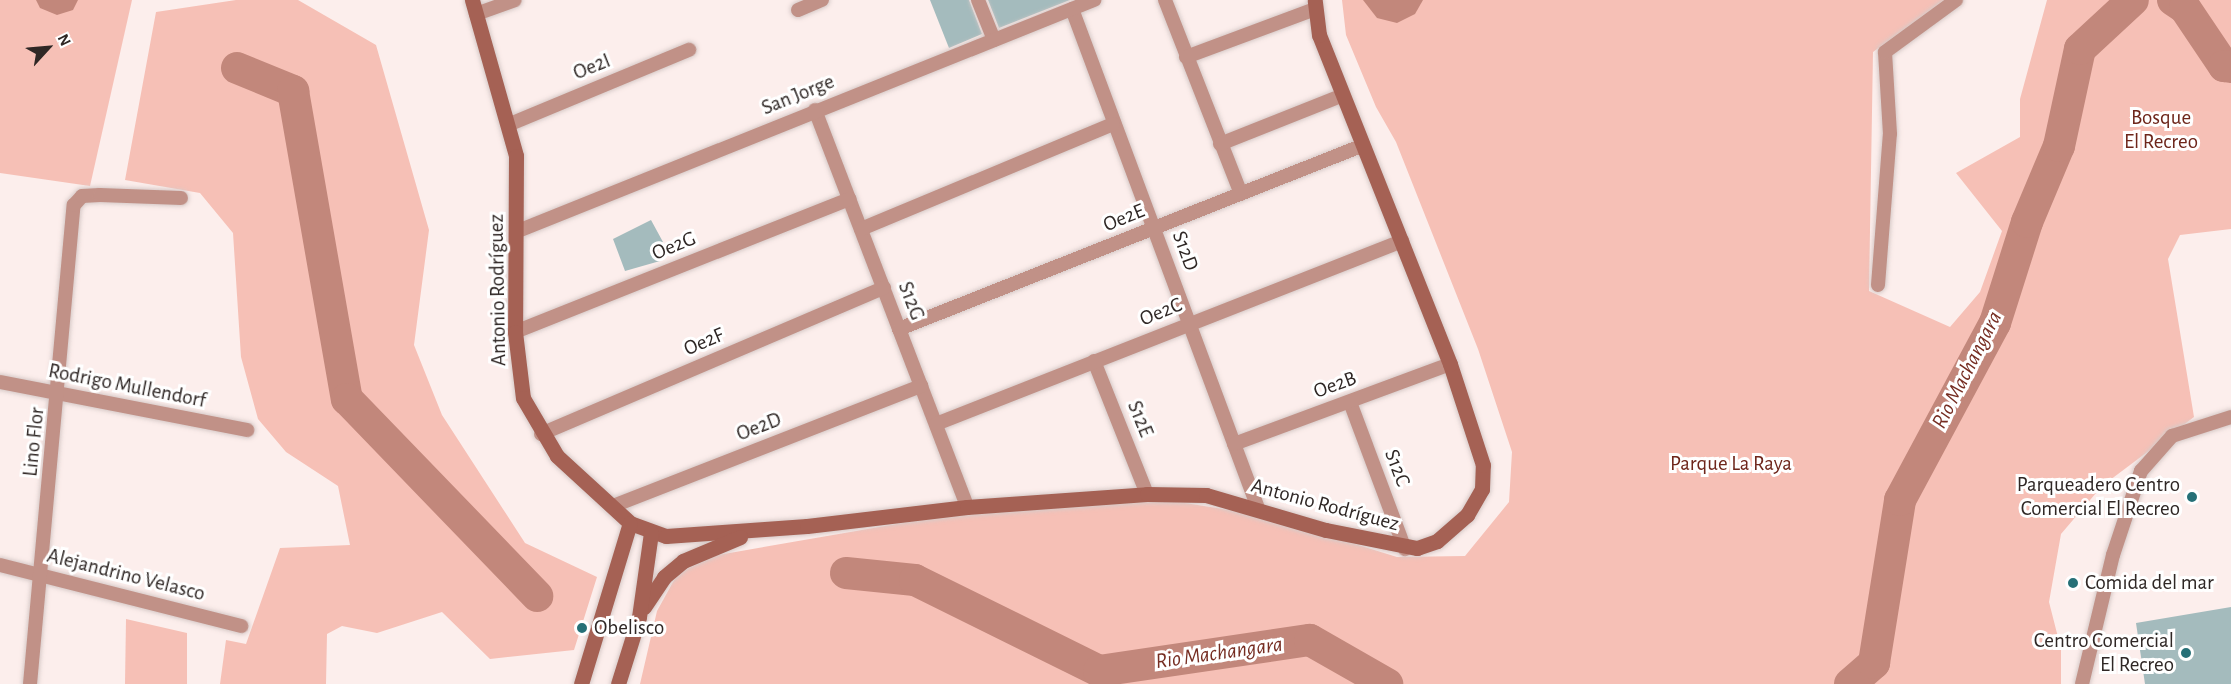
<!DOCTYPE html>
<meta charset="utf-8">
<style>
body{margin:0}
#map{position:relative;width:2231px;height:684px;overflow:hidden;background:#fceeec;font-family:"Alegreya Sans",sans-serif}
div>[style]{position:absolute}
.green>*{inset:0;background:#f6c0b6}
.water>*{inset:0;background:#c2877b}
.stream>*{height:5px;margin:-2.5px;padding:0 2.5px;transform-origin:2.5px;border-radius:2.5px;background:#c2877b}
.river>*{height:32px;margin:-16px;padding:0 16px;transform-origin:16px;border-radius:16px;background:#c2877b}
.building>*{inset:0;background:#a4bbbd}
.roads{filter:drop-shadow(0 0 2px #d7cac8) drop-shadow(0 0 2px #d7cac8)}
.street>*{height:14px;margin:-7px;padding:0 7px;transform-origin:7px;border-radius:7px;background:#c19187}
.secondary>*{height:15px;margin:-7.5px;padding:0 7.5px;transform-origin:7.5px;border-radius:7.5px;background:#a56154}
.dots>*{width:16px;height:16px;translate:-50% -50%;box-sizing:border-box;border:3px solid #fff;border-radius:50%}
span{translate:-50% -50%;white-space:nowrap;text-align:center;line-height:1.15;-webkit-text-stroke:6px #fff;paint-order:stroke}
.street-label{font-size:21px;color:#2f2725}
.park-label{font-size:21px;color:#6e261b}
.poi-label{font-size:21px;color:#2f2725}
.right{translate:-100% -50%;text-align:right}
.left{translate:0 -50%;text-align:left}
.water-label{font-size:22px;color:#762d22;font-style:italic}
.north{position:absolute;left:18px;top:18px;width:60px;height:60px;-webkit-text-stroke:4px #fff;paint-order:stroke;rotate:64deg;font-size:16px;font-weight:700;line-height:24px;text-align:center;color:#2f2725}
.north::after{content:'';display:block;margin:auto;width:21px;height:27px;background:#2f2725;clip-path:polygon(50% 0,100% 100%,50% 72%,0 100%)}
</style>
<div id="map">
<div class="green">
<i style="clip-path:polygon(0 0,132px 0,90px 186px,0 173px)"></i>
<i style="clip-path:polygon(236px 0,298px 0,376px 45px,429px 230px,414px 345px,442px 415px,525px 543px,597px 577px,574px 650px,490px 659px,442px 612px,377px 633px,342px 626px,327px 634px,326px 684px,220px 684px,226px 640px,246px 644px,280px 548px,350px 545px,338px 486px,286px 452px,258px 419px,241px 357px,233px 233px,200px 193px,125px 180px,156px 12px)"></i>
<i style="clip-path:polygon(1342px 0,1944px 0,1873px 52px,1869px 291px,1950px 327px,1980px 292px,2002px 231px,1956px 173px,2020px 137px,2020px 99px,2047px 0,2231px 0,2231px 229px,2180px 235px,2168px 259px,2194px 417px,2102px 486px,2061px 534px,2049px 602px,2061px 649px,2061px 684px,640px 684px,657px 611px,678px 573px,718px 555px,966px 512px,1147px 497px,1261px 515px,1397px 557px,1465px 556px,1509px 502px,1512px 452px,1478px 349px,1396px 142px,1376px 107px,1346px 35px)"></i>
<i style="clip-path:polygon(126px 619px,187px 633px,187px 684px,125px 684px)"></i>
</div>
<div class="water">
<i style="clip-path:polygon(36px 0,78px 0,73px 10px,57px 15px,40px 8px)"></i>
<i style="clip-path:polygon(1363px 0,1423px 0,1415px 14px,1397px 23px,1377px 18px)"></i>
</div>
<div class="stream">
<i style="left:1868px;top:684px;width:22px;rotate:-74deg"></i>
</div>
<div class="river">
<i style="left:2173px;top:0;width:14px;rotate:34deg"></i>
<i style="left:2185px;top:8px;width:70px;rotate:56.1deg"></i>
<i style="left:2224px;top:66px;width:7px;rotate:8deg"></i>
<i style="left:237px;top:68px;width:61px;rotate:22.3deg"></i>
<i style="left:293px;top:91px;width:313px;rotate:80.1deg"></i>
<i style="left:347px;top:399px;width:274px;rotate:46deg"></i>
<i style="left:846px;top:573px;width:69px;rotate:5.8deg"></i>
<i style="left:915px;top:580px;width:205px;rotate:26.3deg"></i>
<i style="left:1099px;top:671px;width:213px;rotate:-8.4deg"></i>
<i style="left:1310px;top:640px;width:89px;rotate:29.7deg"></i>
<i style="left:1850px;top:684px;width:32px;rotate:-41deg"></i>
<i style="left:1874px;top:663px;width:165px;rotate:-80.9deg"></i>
<i style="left:1900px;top:500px;width:201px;rotate:-61.8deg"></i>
<i style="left:1995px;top:323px;width:106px;rotate:-72.4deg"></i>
<i style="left:2027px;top:222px;width:82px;rotate:-67.2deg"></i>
<i style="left:2059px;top:146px;width:99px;rotate:-77.8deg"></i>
<i style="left:2080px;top:49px;width:72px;rotate:-42.8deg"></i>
</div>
<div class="building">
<i style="clip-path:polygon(930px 0,969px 0,982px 34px,949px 48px)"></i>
<i style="clip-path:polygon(988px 0,1070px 0,999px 28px)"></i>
<i style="clip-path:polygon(651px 220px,663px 242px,656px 245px,660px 261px,625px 271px,613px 239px)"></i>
<i style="clip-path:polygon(2231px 607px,2231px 684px,2145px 684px,2136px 623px)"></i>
</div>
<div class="roads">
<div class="street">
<i style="left:978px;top:0;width:43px;rotate:68.2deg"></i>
<i style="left:1165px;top:0;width:208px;rotate:68.6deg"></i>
<i style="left:1072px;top:9px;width:533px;rotate:69.56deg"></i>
<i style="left:798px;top:10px;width:26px;rotate:-23deg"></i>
<i style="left:476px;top:14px;width:41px;rotate:-19.7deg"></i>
<i style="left:1186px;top:57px;width:138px;rotate:-20.4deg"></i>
<i style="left:815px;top:110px;width:425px;rotate:69deg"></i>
<i style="left:510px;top:124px;width:194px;rotate:-22.5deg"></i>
<i style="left:1220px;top:144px;width:132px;rotate:-21.7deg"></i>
<i style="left:861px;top:229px;width:273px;rotate:-22.6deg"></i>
<i style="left:518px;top:231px;width:621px;rotate:-21.85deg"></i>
<i style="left:1878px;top:285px;width:151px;rotate:-85.5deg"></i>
<i style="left:1890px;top:134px;width:82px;rotate:-93.5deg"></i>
<i style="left:1885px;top:52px;width:88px;rotate:-36.2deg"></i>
<i style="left:899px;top:329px;width:499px;rotate:-21.6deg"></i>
<i style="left:515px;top:332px;width:360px;rotate:-21.7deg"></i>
<i style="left:1094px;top:361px;width:143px;rotate:68.3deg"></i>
<i style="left:0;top:382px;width:252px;rotate:11deg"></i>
<i style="left:1350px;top:402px;width:157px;rotate:69.5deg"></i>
<i style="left:936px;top:424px;width:501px;rotate:-21.44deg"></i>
<i style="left:541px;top:434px;width:373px;rotate:-23.1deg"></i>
<i style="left:1234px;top:444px;width:230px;rotate:-20.3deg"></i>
<i style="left:613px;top:506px;width:331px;rotate:-21.3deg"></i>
<i style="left:0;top:565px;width:249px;rotate:14.2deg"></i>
<i style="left:30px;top:684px;width:481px;rotate:-84.8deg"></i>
<i style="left:74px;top:205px;width:12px;rotate:-48deg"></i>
<i style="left:82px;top:196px;width:18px;rotate:-3deg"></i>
<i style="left:100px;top:195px;width:81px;rotate:2.1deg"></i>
<i style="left:2082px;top:684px;width:133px;rotate:-76.5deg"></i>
<i style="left:2113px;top:555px;width:89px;rotate:-71.6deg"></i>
<i style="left:2141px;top:471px;width:47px;rotate:-48.5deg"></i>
<i style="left:2172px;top:436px;width:62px;rotate:-17.9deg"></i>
</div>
<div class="secondary">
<i style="left:472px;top:0;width:162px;rotate:74.2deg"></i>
<i style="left:516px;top:156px;width:176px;rotate:90.3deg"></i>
<i style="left:515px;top:332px;width:66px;rotate:83.1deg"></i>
<i style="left:523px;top:398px;width:67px;rotate:59.6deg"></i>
<i style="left:557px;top:456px;width:99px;rotate:42.5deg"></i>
<i style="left:630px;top:523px;width:38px;rotate:20deg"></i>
<i style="left:666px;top:536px;width:141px;rotate:-4.1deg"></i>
<i style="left:807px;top:526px;width:161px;rotate:-6.8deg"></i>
<i style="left:967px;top:507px;width:180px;rotate:-4.1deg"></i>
<i style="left:1147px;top:494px;width:59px;rotate:1deg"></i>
<i style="left:1206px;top:495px;width:125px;rotate:16.3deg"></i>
<i style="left:1326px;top:530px;width:93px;rotate:11.2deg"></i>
<i style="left:1417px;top:548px;width:21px;rotate:-19deg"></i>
<i style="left:1437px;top:541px;width:40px;rotate:-41deg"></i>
<i style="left:1467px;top:515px;width:30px;rotate:-60deg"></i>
<i style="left:1482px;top:489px;width:24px;rotate:-88deg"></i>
<i style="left:1483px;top:465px;width:106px;rotate:-108.1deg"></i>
<i style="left:1450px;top:364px;width:354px;rotate:-111.7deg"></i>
<i style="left:1319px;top:35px;width:35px;rotate:-97deg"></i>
<i style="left:644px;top:607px;width:36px;rotate:-56deg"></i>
<i style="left:664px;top:577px;width:25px;rotate:-40deg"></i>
<i style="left:683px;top:561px;width:62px;rotate:-22.8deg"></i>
<i style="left:581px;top:684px;width:168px;rotate:-73.1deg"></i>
<i style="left:618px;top:684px;width:70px;rotate:-72.6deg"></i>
<i style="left:639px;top:617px;width:85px;rotate:-81.9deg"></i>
</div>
</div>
<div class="dots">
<i style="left:2192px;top:497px;background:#267077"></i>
<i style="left:2073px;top:583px;background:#267077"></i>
<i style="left:582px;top:628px;background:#267077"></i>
<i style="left:2186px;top:653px;background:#267077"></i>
</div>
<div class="street-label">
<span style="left:592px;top:67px;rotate:-22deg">Oe2I</span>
<span style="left:798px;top:95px;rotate:-22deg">San Jorge</span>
<span style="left:1124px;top:218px;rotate:-22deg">Oe2E</span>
<span style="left:674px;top:246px;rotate:-22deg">Oe2G</span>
<span style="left:1185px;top:251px;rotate:70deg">S12D</span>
<span style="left:498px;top:290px;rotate:-91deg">Antonio Rodríguez</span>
<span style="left:911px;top:301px;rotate:69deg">S12G</span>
<span style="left:1161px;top:312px;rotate:-22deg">Oe2C</span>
<span style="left:704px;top:342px;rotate:-23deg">Oe2F</span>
<span style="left:1335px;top:385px;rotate:-20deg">Oe2B</span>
<span style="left:127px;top:386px;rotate:11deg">Rodrigo Mullendorf</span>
<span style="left:1140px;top:419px;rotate:68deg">S12E</span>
<span style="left:759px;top:427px;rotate:-21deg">Oe2D</span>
<span style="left:34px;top:442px;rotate:-84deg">Lino Flor</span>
<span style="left:1397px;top:468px;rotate:69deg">S12C</span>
<span style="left:1325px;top:505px;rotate:15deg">Antonio Rodríguez</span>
<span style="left:126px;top:575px;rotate:14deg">Alejandrino Velasco</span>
</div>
<div class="park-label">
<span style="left:2161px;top:130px">Bosque<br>El Recreo</span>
<span style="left:1731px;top:464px">Parque La Raya</span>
</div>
<div class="poi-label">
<span class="right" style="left:2180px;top:497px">Parqueadero Centro<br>Comercial El Recreo</span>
<span class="left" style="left:2085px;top:583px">Comida del mar</span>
<span class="left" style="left:594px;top:628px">Obelisco</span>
<span class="right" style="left:2174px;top:653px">Centro Comercial<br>El Recreo</span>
</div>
<div class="water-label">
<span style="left:1967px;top:370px;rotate:-63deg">Rio Machangara</span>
<span style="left:1219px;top:653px;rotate:-8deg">Rio Machangara</span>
</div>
<div class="north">N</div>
</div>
